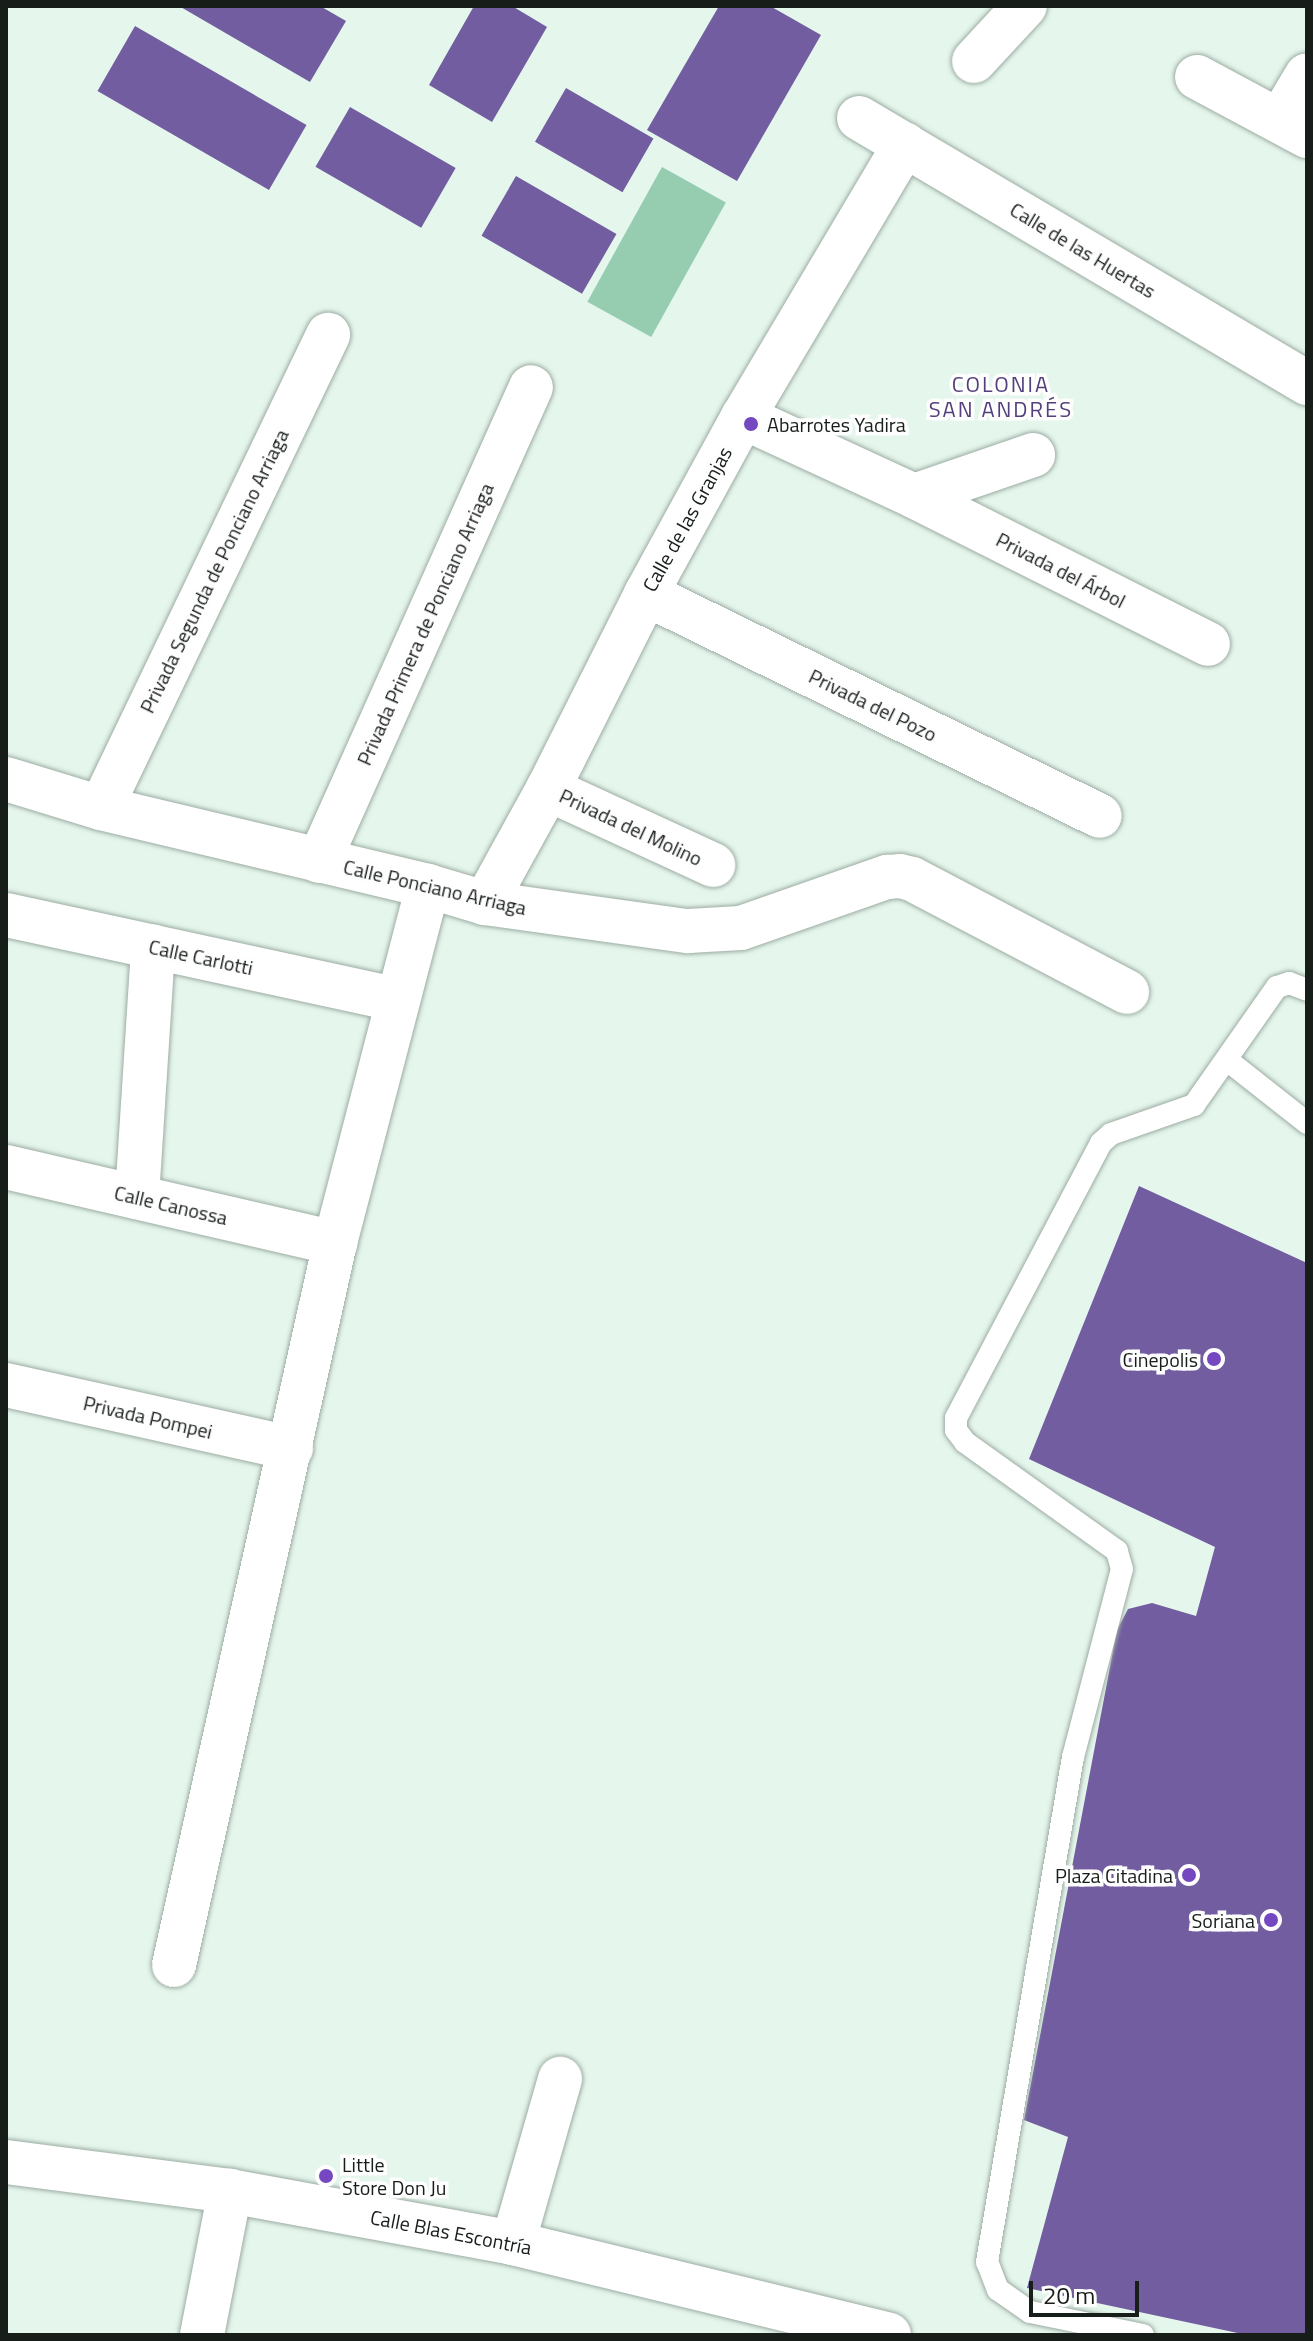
<!DOCTYPE html>
<meta charset="utf-8">
<style>
body{margin:0}
#map{position:relative;width:1313px;height:2341px;overflow:hidden;background:#e5f6ec;font-family:"Titillium Web",sans-serif}
div>[style]{position:absolute}
.green>*{inset:0;background:#96ccb0;transform-origin:0 0}
.building>*{inset:0;background:#715d9f;transform-origin:0 0}
.roads{filter:drop-shadow(0 0 2px #9caca3) drop-shadow(0 0 2px #9caca3)}
.service>*{height:22px;margin:-11px;padding:0 11px;transform-origin:11px;border-radius:11px;background:#fff}
.minor>*{height:44px;margin:-22px;padding:0 22px;transform-origin:22px;border-radius:22px;background:#fff}
.tertiary>*{height:44px;margin:-22px;padding:0 22px;transform-origin:22px;border-radius:22px;background:#fff}
.dots>*{width:22px;height:22px;translate:-50% -50%;box-sizing:border-box;border:4px solid #fefefe;border-radius:50%}
span{translate:-50% -50%;white-space:nowrap;text-align:center;line-height:1.15;-webkit-text-stroke:7px #fefefe;paint-order:stroke}
.street-label{font-size:20px;color:#171d19}
.poi-label{font-size:20px;color:#171d19}
.left{translate:0 -50%;text-align:left}
.right{translate:-100% -50%;text-align:right}
.neighbourhood-label{font-size:22px;color:#533f7c;letter-spacing:2px}
.frame{position:absolute;inset:0;border:8px solid #171d19;pointer-events:none}
.scale{position:absolute;left:1029px;top:2281px;width:110px;height:36px;box-sizing:border-box;border:4px solid #171d19;border-top:0;padding-left:10px;font-size:24px;line-height:28px;white-space:nowrap;color:#171d19;-webkit-text-stroke:6px #fefefe;paint-order:stroke}
</style>
<div id="map">
<div class="green">
<i style="left:662px;top:167px;width:73px;height:154px;rotate:29deg"></i>
</div>
<div class="building">
<i style="clip-path:polygon(179px 6px,320px 6px,346px 21px,310px 82px)"></i>
<i style="clip-path:polygon(474px 6px,512px 6px,547px 27px,492px 122px,429px 85px)"></i>
<i style="clip-path:polygon(719px 6px,770px 6px,821px 35px,737px 181px,647px 130px)"></i>
<i style="left:135px;top:26px;width:198px;height:75px;rotate:30deg"></i>
<i style="left:566px;top:88px;width:101px;height:62px;rotate:30deg"></i>
<i style="left:350px;top:107px;width:122px;height:69px;rotate:30deg"></i>
<i style="left:516px;top:176px;width:116px;height:69px;rotate:30deg"></i>
<i style="clip-path:polygon(1139px 1186px,1307px 1263px,1307px 2335px,1247px 2335px,1027px 2288px,1068px 2137px,1024px 2120px,1117px 1630px,1128px 1609px,1152px 1603px,1196px 1616px,1215px 1547px,1029px 1459px)"></i>
</div>
<div class="roads">
<div class="service">
<i style="left:1227px;top:1060px;width:102px;rotate:38.2deg"></i>
<i style="left:1143px;top:2335px;width:115px;rotate:-168.5deg"></i>
<i style="left:1030px;top:2312px;width:39px;rotate:-145deg"></i>
<i style="left:998px;top:2290px;width:30px;rotate:-111deg"></i>
<i style="left:987px;top:2262px;width:512px;rotate:-80.34deg"></i>
<i style="left:1073px;top:1757px;width:194px;rotate:-75.4deg"></i>
<i style="left:1122px;top:1569px;width:19px;rotate:-106deg"></i>
<i style="left:1117px;top:1551px;width:187px;rotate:-144.4deg"></i>
<i style="left:965px;top:1442px;width:15px;rotate:-127deg"></i>
<i style="left:956px;top:1430px;width:12px;rotate:-90deg"></i>
<i style="left:956px;top:1418px;width:311px;rotate:-62.2deg"></i>
<i style="left:1101px;top:1143px;width:13px;rotate:-42deg"></i>
<i style="left:1111px;top:1134px;width:88px;rotate:-19.3deg"></i>
<i style="left:1194px;top:1105px;width:144px;rotate:-54.9deg"></i>
<i style="left:1277px;top:987px;width:13px;rotate:-18deg"></i>
<i style="left:1289px;top:983px;width:19px;rotate:21deg"></i>
</div>
<div class="minor">
<i style="left:974px;top:61px;width:75px;rotate:-47.2deg"></i>
<i style="left:1197px;top:77px;width:125px;rotate:28.2deg"></i>
<i style="left:859px;top:118px;width:521px;rotate:30.61deg"></i>
<i style="left:1280px;top:120px;width:52px;rotate:-59deg"></i>
<i style="left:743px;top:417px;width:188px;rotate:24.8deg"></i>
<i style="left:914px;top:496px;width:329px;rotate:26.7deg"></i>
<i style="left:914px;top:496px;width:126px;rotate:-19deg"></i>
<i style="left:646px;top:594px;width:505px;rotate:26.06deg"></i>
<i style="left:6px;top:779px;width:99px;rotate:17deg"></i>
<i style="left:101px;top:808px;width:336px;rotate:13.4deg"></i>
<i style="left:428px;top:886px;width:59px;rotate:16.6deg"></i>
<i style="left:485px;top:903px;width:205px;rotate:7.9deg"></i>
<i style="left:688px;top:931px;width:53px;rotate:-3.2deg"></i>
<i style="left:741px;top:928px;width:155px;rotate:-19.3deg"></i>
<i style="left:887px;top:877px;width:13px;rotate:-4deg"></i>
<i style="left:900px;top:876px;width:12px;rotate:14deg"></i>
<i style="left:912px;top:879px;width:243px;rotate:27.7deg"></i>
<i style="left:548px;top:789px;width:182px;rotate:24.7deg"></i>
<i style="left:101px;top:808px;width:525px;rotate:-64.36deg"></i>
<i style="left:319px;top:861px;width:519px;rotate:-65.9deg"></i>
<i style="left:485px;top:903px;width:130px;rotate:-61.1deg"></i>
<i style="left:548px;top:789px;width:218px;rotate:-63.3deg"></i>
<i style="left:646px;top:594px;width:202px;rotate:-61.3deg"></i>
<i style="left:743px;top:417px;width:317px;rotate:-59.3deg"></i>
<i style="left:6px;top:915px;width:399px;rotate:12.2deg"></i>
<i style="left:6px;top:1167px;width:338px;rotate:13deg"></i>
<i style="left:137px;top:1197px;width:251px;rotate:-86.3deg"></i>
<i style="left:6px;top:1385px;width:292px;rotate:12.5deg"></i>
<i style="left:174px;top:1965px;width:740px;rotate:-77.43deg"></i>
<i style="left:335px;top:1243px;width:369px;rotate:-75.4deg"></i>
<i style="left:513px;top:2243px;width:171px;rotate:-74deg"></i>
<i style="left:202px;top:2335px;width:147px;rotate:-79deg"></i>
</div>
<div class="tertiary">
<i style="left:6px;top:2162px;width:226px;rotate:7.4deg"></i>
<i style="left:230px;top:2191px;width:288px;rotate:10.4deg"></i>
<i style="left:513px;top:2243px;width:387px;rotate:13.7deg"></i>
</div>
</div>
<div class="dots">
<i style="left:751px;top:424px;background:#7547c0"></i>
<i style="left:1214px;top:1359px;background:#7547c0"></i>
<i style="left:1189px;top:1875px;background:#7547c0"></i>
<i style="left:1271px;top:1920px;background:#7547c0"></i>
<i style="left:326px;top:2176px;background:#7547c0"></i>
</div>
<div class="street-label">
<span style="left:1083px;top:250px;rotate:31deg">Calle de las Huertas</span>
<span style="left:687px;top:519px;rotate:-61deg">Calle de las Granjas</span>
<span style="left:1061px;top:570px;rotate:27deg">Privada del Árbol</span>
<span style="left:214px;top:571px;rotate:-64deg">Privada Segunda de Ponciano Arriaga</span>
<span style="left:425px;top:624px;rotate:-66deg">Privada Primera de Ponciano Arriaga</span>
<span style="left:873px;top:705px;rotate:26deg">Privada del Pozo</span>
<span style="left:631px;top:827px;rotate:25deg">Privada del Molino</span>
<span style="left:435px;top:887px;rotate:13deg">Calle Ponciano Arriaga</span>
<span style="left:201px;top:957px;rotate:12deg">Calle Carlotti</span>
<span style="left:171px;top:1205px;rotate:13deg">Calle Canossa</span>
<span style="left:148px;top:1417px;rotate:13deg">Privada Pompei</span>
<span style="left:451px;top:2232px;rotate:11deg">Calle Blas Escontría</span>
</div>
<div class="poi-label">
<span class="left" style="left:767px;top:424px">Abarrotes Yadira</span>
<span class="right" style="left:1198px;top:1359px">Cinepolis</span>
<span class="right" style="left:1173px;top:1875px">Plaza Citadina</span>
<span class="right" style="left:1255px;top:1920px">Soriana</span>
<span class="left" style="left:342px;top:2176px">Little<br>Store Don Ju</span>
</div>
<div class="neighbourhood-label">
<span style="left:1001px;top:397px">COLONIA<br>SAN ANDRÉS</span>
</div>
<div class="frame"></div>
<div class="scale">20 m</div>
</div>
